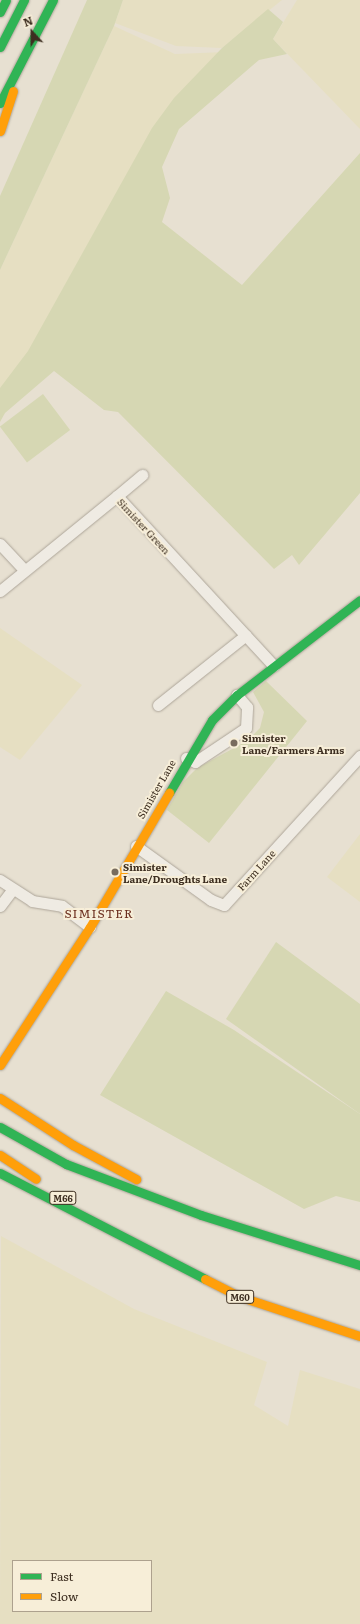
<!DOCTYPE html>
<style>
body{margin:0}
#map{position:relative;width:360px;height:1624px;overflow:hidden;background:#e7e0d1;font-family:Literata,serif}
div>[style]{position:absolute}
.farmland>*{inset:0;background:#e6dfc2}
.green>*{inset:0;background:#d6d7b3;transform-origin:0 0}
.roads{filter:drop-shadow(0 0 1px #ada599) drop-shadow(0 0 1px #ada599)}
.street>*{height:11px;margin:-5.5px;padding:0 5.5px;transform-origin:5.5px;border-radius:5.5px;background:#efebe3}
.fast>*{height:9px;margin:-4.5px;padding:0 4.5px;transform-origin:4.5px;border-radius:4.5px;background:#30b455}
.slow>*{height:9px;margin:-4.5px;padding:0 4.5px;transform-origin:4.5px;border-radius:4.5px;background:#ff9f0a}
.dots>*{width:11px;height:11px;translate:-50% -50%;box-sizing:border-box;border:2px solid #f7eed8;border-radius:50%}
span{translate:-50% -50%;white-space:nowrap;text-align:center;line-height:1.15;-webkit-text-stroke:4px #f7eed8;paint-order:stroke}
.shield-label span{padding:1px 3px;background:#f7eed8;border:1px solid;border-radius:3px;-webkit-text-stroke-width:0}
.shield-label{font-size:9px;color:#3d2e20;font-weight:700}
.street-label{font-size:10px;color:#3d2e20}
.poi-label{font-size:10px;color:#3d2e20;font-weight:700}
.left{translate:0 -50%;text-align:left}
.quarter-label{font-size:12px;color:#6b2e1e;letter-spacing:1px}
.legend{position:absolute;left:12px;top:1560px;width:140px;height:52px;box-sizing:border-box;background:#f7eed8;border:1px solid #ada18e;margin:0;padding:5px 7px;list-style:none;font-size:12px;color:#3d2e20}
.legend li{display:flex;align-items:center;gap:8px;height:20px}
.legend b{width:20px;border:1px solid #ada18e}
.north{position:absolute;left:12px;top:12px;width:40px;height:40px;-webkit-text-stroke:3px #f7eed8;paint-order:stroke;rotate:339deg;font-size:11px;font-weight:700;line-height:16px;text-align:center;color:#3d2e20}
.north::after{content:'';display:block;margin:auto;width:14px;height:18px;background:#3d2e20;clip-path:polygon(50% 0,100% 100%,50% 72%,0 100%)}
</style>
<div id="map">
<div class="farmland">
<i style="clip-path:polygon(123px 0,282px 0,222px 48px,176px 46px,115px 23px)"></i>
<i style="clip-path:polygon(297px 0,360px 0,360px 129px,273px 39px)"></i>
<i style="clip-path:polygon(114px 26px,175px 54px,226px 52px,27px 358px,0 390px,0 270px)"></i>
<i style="clip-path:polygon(0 628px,82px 685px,20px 760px,0 747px)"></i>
<i style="clip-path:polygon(360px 834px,360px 902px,327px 877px)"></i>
<i style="clip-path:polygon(evenodd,1px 1236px,134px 1309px,267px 1362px,254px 1405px,288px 1426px,300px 1370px,360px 1389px,360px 1624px,0 1624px,1px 1236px,13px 1561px,151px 1561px,151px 1611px,13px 1611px,13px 1561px)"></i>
</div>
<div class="green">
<i style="clip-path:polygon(87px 0,123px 0,114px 26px,0 270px,0 196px)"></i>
<i style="clip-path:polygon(268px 9px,283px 22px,273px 39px,287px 54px,259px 60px,179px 129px,162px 167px,170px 198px,162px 222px,242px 285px,360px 153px,360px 493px,299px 565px,292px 555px,274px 569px,118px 412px,104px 410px,54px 371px,5px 413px,0 422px,0 388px,28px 351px,152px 128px,174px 98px,222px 48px)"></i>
<i style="left:43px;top:394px;width:45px;height:54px;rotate:53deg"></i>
<i style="clip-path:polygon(266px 681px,307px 721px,209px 843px,167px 810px,183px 782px,197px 768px,247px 741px,260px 728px,264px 712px,253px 692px)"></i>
<i style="clip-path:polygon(276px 942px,360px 1004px,360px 1114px,226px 1019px)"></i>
<i style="clip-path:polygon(166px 991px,234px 1030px,360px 1114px,360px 1202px,336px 1196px,304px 1209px,100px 1095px)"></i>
</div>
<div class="roads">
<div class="street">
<i style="left:117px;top:496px;width:33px;rotate:-40deg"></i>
<i style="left:0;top:544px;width:35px;rotate:47deg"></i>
<i style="left:0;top:591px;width:151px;rotate:-39.1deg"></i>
<i style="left:117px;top:496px;width:231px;rotate:47.3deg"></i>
<i style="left:158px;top:705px;width:112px;rotate:-38.5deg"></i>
<i style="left:186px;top:758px;width:10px;rotate:24deg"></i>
<i style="left:195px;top:762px;width:61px;rotate:-33.7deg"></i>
<i style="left:246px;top:728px;width:21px;rotate:-87deg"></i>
<i style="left:247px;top:707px;width:16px;rotate:-130deg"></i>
<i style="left:136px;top:846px;width:92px;rotate:35.8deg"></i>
<i style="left:211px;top:900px;width:14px;rotate:21deg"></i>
<i style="left:224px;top:905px;width:202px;rotate:-47.6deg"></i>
<i style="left:0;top:880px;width:38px;rotate:33deg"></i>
<i style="left:32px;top:901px;width:30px;rotate:9deg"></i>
<i style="left:62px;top:906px;width:35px;rotate:37deg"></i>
<i style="left:0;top:906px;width:21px;rotate:-53deg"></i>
</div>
<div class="fast">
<i style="left:0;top:12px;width:13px;rotate:-63deg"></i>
<i style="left:0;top:47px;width:53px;rotate:-62.9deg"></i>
<i style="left:0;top:103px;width:116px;rotate:-62.8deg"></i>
<i style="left:169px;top:793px;width:85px;rotate:-59.5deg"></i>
<i style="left:212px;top:720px;width:35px;rotate:-45deg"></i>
<i style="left:237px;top:695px;width:155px;rotate:-37.7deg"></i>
<i style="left:0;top:1127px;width:76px;rotate:29.3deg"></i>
<i style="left:66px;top:1164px;width:144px;rotate:20.7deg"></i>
<i style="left:201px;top:1215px;width:167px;rotate:17.5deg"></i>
<i style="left:0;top:1173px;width:231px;rotate:27.3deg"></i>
</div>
<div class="slow">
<i style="left:0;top:131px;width:42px;rotate:-72deg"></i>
<i style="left:0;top:1065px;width:165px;rotate:-56.9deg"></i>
<i style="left:90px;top:927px;width:156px;rotate:-59.5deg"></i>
<i style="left:0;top:1098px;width:87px;rotate:32.8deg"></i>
<i style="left:73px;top:1145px;width:72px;rotate:28.4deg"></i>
<i style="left:0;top:1155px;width:43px;rotate:33.7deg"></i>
<i style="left:205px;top:1279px;width:37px;rotate:27deg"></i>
<i style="left:238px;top:1296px;width:128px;rotate:18.2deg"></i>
</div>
</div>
<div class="dots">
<i style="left:234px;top:743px;background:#786c5e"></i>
<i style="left:115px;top:872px;background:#786c5e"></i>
</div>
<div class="shield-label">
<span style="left:63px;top:1198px">M66</span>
<span style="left:240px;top:1297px">M60</span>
</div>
<div class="street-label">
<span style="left:144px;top:526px;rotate:47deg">Simister Green</span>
<span style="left:156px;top:789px;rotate:-60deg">Simister Lane</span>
<span style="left:256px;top:870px;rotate:-48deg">Farm Lane</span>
</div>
<div class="poi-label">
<span class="left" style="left:242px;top:743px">Simister<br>Lane/Farmers Arms</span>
<span class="left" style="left:123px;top:872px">Simister<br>Lane/Droughts Lane</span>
</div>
<div class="quarter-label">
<span style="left:99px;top:914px">SIMISTER</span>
</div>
<ul class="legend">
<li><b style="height:5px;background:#30b455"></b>Fast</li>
<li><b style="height:5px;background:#ff9f0a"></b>Slow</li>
</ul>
<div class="north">N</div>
</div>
